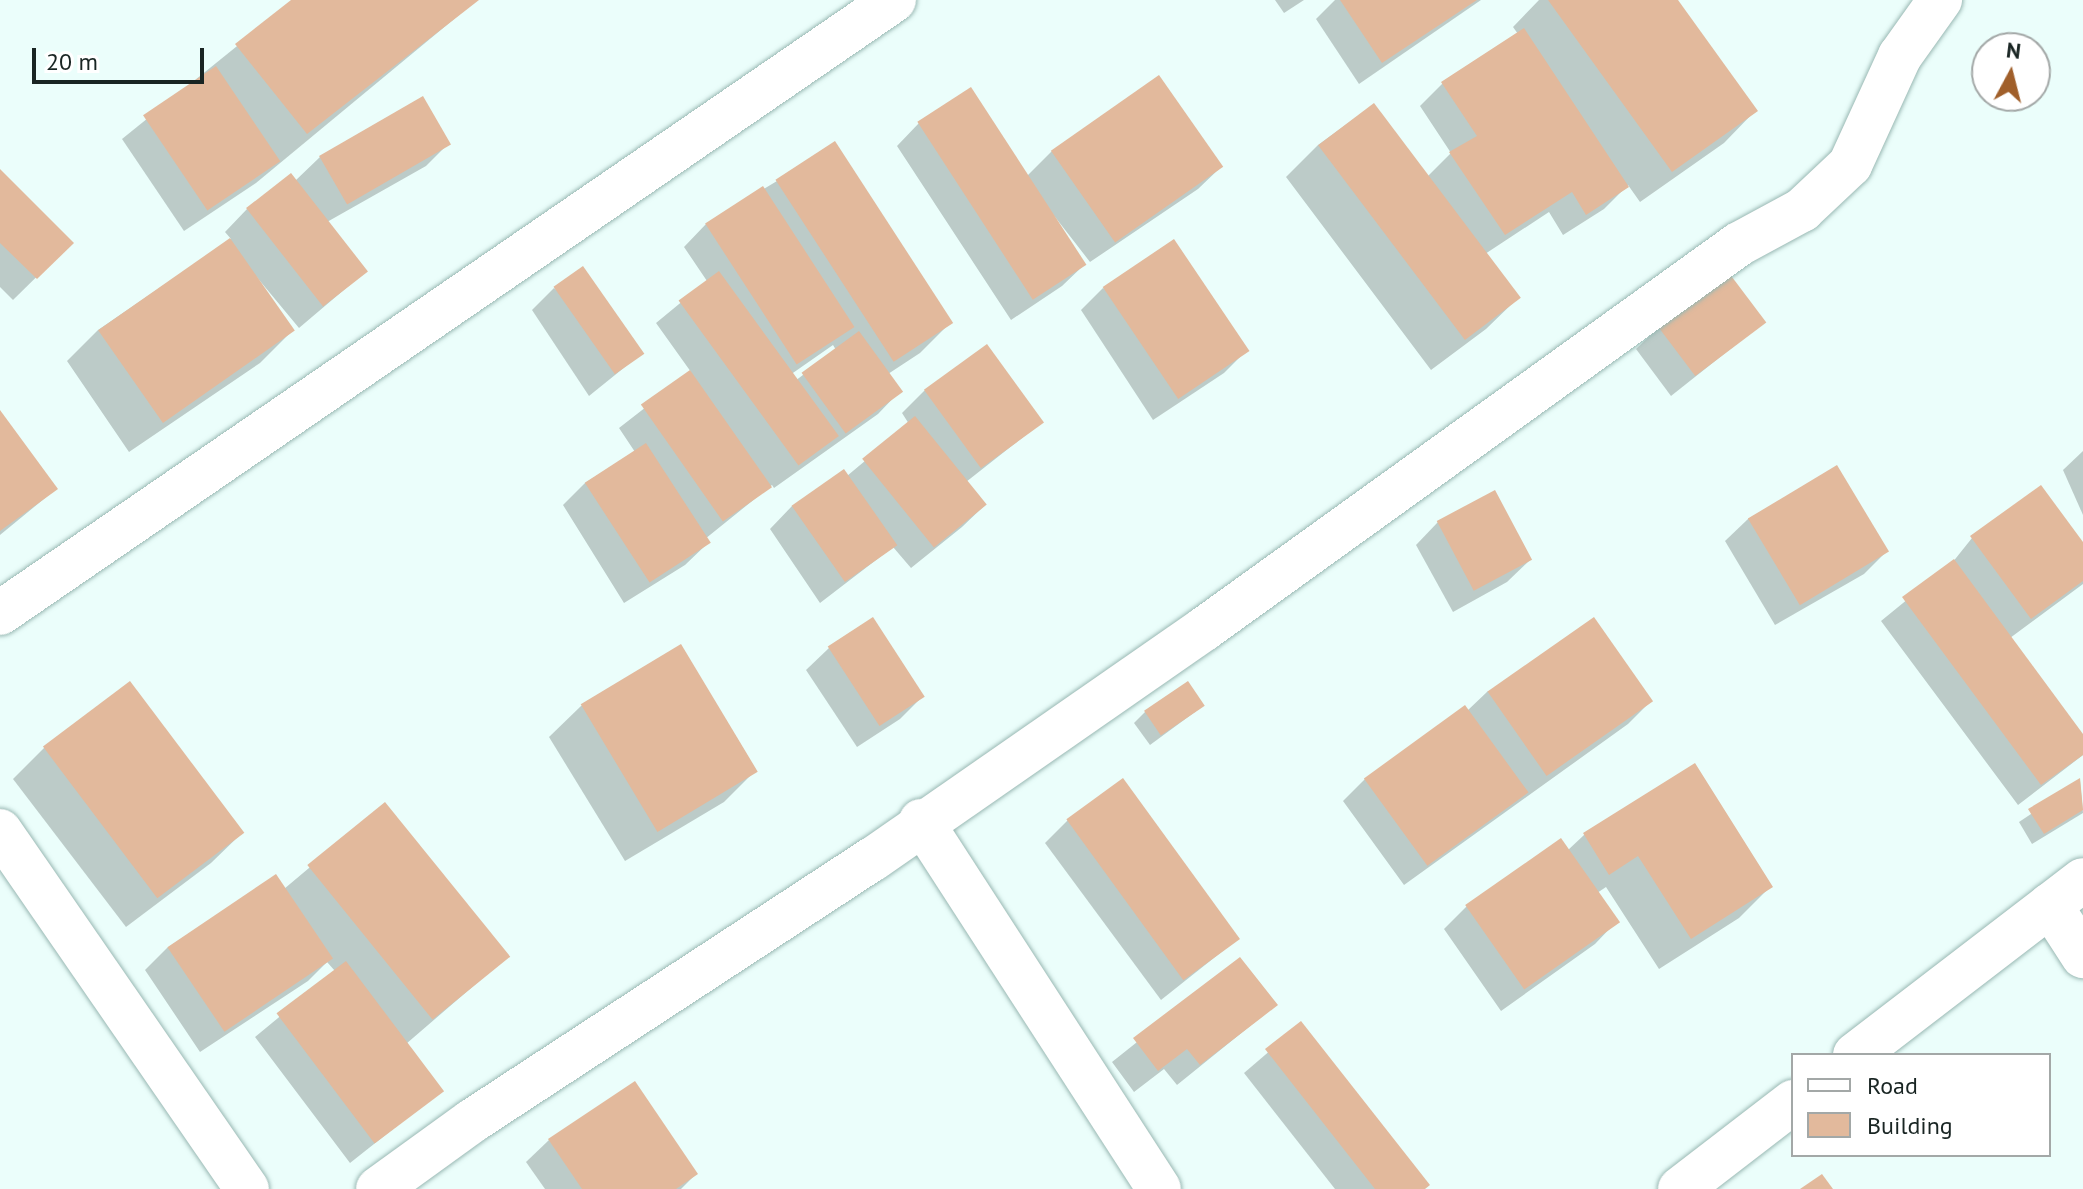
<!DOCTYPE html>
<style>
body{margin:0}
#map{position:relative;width:2083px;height:1189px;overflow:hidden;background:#ebfefb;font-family:"PT Sans",sans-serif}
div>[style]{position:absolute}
.shadow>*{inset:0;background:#0003}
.building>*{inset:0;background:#e2b99c;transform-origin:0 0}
.roads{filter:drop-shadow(0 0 2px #99b8b3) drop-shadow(0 0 2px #99b8b3)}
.minor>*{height:44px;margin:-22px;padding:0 22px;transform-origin:22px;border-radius:22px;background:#fff}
span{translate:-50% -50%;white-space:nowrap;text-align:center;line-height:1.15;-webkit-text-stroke:6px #fff;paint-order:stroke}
.legend{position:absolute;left:1791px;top:1053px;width:260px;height:104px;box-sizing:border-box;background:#fff;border:2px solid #a3a8a7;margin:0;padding:10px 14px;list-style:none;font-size:24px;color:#192523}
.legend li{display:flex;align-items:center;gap:16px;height:40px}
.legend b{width:40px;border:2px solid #a3a8a7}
.north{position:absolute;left:1971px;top:32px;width:80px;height:80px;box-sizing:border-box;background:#fff;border:2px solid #a3a8a7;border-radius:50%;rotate:7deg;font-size:22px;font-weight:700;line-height:32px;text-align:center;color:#192523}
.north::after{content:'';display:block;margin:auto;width:28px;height:36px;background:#a05f2a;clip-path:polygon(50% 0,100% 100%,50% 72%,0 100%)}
.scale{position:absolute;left:32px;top:48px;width:172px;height:36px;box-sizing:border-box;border:4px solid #192523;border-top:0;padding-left:10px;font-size:24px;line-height:28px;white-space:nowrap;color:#192523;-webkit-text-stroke:6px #fff;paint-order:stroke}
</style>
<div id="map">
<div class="shadow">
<i style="clip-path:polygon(294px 0,477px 0,256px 183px,184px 231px,122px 139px)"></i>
<i style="clip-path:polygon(1275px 0,1304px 0,1284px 13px)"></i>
<i style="clip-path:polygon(1335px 0,1481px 0,1359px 84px,1316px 19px)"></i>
<i style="clip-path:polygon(1539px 0,1676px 0,1755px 111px,1724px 143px,1640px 202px,1628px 185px,1604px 209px,1563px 235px,1549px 212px,1485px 254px,1518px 298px,1486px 329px,1431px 370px,1286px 177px,1318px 145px,1373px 105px,1427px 177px,1451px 153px,1420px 106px,1442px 84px,1518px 34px,1513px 27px)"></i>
<i style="clip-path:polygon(423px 98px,449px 143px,426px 166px,327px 222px,365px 272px,299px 328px,245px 263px,292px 331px,260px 363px,129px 452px,67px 361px,98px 330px,231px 239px,225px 232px,247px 209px,295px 181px,320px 157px)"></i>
<i style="clip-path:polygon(919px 123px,1027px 176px,1052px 151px,1221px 167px,1198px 189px,1090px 262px,1045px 204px,1085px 264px,1062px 286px,1011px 320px,897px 146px)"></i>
<i style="clip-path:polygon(0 171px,71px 243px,13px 300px,0 287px)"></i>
<i style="clip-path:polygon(evenodd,777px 181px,951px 322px,920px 353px,888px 374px,900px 391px,878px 414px,774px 488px,772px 485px,705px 539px,708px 543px,685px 565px,624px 603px,563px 505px,585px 483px,635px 452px,619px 428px,691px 372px,656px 323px,707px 281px,684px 247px,706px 224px,777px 181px,833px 345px,836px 350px,795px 381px,790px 375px,833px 345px)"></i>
<i style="clip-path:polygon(554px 288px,641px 354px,589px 396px,532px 310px)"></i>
<i style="clip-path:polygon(1103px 288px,1246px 351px,1224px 373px,1153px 420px,1081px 310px)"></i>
<i style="clip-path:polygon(1763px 323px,1671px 396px,1636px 349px,1659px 327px)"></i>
<i style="clip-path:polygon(986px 347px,1041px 423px,966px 482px,985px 505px,962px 527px,911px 568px,893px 547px,820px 603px,770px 529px,792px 506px,847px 476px,909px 424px,902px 413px,924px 391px)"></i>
<i style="clip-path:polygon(0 413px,56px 489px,0 535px)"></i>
<i style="clip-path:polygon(2083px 451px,2083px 515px,2063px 470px)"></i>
<i style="clip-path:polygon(1836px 468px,1886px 552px,1864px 574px,1775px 625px,1725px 541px,1748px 519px)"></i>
<i style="clip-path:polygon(1438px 522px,1530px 560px,1507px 582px,1453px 612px,1416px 545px)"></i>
<i style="clip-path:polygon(1972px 538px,2083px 545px,2083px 584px,2010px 638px,2083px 738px,2083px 755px,2018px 805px,1881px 621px,1952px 563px)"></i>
<i style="clip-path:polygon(873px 620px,923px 696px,900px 719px,857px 747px,806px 670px,829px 648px)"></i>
<i style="clip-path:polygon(681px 646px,756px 770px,724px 802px,625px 861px,549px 737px,581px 706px)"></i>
<i style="clip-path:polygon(130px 684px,243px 832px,211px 863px,126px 927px,13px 779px,44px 748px)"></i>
<i style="clip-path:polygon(1488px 691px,1650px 702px,1628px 724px,1404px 885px,1343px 801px,1365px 779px,1467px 711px)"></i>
<i style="clip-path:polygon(1203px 706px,1150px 745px,1134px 723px,1145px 712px)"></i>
<i style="clip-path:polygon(1694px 766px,1771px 886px,1739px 918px,1659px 969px,1606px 887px,1597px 893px,1617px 921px,1595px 944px,1501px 1011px,1444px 929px,1466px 907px,1560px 841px,1567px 851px,1584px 835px)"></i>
<i style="clip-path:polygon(2080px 781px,2083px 813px,2032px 844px,2019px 822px)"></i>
<i style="clip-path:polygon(384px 805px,507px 957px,406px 1044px,441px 1091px,350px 1163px,255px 1037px,335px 971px,327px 962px,308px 981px,200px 1052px,145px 970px,167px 948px,275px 877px,284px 889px)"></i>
<i style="clip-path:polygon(1068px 820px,1239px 938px,1161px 1000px,1045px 843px)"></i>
<i style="clip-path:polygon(1240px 960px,1276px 1005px,1177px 1085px,1164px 1069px,1134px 1092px,1112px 1062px)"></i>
<i style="clip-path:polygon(1301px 1024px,1423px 1189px,1335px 1189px,1244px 1073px)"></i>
<i style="clip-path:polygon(549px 1140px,696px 1174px,681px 1189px,545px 1189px,526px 1162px)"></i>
</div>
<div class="building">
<i style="clip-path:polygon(291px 0,479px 0,307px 134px,235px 44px)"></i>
<i style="clip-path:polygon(1340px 0,1477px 0,1382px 63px)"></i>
<i style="clip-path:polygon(1548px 0,1678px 0,1758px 111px,1672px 172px)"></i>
<i style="clip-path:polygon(1524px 28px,1629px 187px,1586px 215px,1572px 192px,1505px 235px,1449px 152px,1477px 136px,1441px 82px)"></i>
<i style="left:216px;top:66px;width:115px;height:88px;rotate:56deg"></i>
<i style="left:1159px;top:75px;width:112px;height:132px;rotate:55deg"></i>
<i style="left:971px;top:87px;width:212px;height:64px;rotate:57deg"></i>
<i style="left:423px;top:96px;width:56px;height:120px;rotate:60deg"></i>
<i style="left:1374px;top:103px;width:244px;height:70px;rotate:53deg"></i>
<i style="left:835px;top:141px;width:217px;height:71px;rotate:57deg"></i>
<i style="clip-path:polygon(0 169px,74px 243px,37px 279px,0 243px)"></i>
<i style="left:291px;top:173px;width:125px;height:57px;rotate:52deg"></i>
<i style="left:763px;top:186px;width:168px;height:69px;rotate:57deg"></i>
<i style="left:230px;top:238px;width:113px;height:161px;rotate:55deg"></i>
<i style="left:1174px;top:239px;width:135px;height:86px;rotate:56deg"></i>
<i style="left:583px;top:266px;width:107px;height:36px;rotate:55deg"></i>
<i style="left:719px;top:271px;width:204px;height:50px;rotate:54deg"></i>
<i style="left:1729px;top:273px;width:62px;height:89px;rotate:53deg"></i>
<i style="left:859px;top:331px;width:75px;height:71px;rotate:54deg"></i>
<i style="left:987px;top:344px;width:97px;height:78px;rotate:54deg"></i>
<i style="left:690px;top:370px;width:143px;height:60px;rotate:55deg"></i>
<i style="clip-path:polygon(0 410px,58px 489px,0 531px)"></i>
<i style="left:915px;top:416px;width:114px;height:68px;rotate:51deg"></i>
<i style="left:646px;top:443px;width:119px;height:73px;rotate:57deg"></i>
<i style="left:1837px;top:465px;width:101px;height:104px;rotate:59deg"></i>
<i style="left:844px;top:469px;width:93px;height:64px;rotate:55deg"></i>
<i style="clip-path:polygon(2041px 485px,2083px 542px,2083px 581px,2031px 619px,1970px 536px)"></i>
<i style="left:1495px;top:490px;width:79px;height:66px;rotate:62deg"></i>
<i style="clip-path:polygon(1954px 559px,2083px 734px,2083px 755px,2041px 785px,1902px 597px)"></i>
<i style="left:873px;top:617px;width:95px;height:54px;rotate:57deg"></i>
<i style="left:1594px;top:617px;width:103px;height:130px;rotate:55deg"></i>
<i style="left:681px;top:644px;width:149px;height:117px;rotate:59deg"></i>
<i style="left:130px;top:681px;width:190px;height:109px;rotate:53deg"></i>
<i style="left:1188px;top:681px;width:30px;height:53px;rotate:56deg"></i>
<i style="left:1465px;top:705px;width:108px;height:125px;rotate:54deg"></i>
<i style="clip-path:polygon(1695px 763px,1773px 887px,1691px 939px,1638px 856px,1609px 875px,1583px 833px)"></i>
<i style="left:1123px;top:778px;width:199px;height:70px;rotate:54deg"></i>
<i style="clip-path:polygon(2080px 778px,2083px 810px,2044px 834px,2028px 809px)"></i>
<i style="left:385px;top:802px;width:199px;height:100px;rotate:51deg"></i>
<i style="left:1561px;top:838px;width:103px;height:117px;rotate:55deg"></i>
<i style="left:276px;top:874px;width:102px;height:131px;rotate:56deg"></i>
<i style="clip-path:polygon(1240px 957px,1278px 1005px,1200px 1065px,1187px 1049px,1158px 1071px,1133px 1038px)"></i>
<i style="left:346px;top:961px;width:163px;height:87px;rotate:53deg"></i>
<i style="clip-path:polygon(1301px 1021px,1430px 1185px,1425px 1189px,1375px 1189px,1265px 1049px)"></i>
<i style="clip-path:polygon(635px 1081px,698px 1174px,676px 1189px,582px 1189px,548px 1139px)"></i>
<i style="clip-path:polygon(1822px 1174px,1833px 1189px,1800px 1189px)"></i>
</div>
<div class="roads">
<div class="minor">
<i style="left:0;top:613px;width:1084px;rotate:-34.44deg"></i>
<i style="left:921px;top:821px;width:438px;rotate:57.1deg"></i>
<i style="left:0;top:831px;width:435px;rotate:55.4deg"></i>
<i style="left:2050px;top:905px;width:61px;rotate:57.1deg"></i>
<i style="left:1855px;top:1055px;width:287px;rotate:-37.5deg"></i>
<i style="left:378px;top:1189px;width:116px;rotate:-35.9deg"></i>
<i style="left:472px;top:1121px;width:479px;rotate:-33.2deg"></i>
<i style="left:873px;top:859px;width:403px;rotate:-34.8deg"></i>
<i style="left:1204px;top:629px;width:659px;rotate:-35.74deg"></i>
<i style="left:1739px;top:244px;width:72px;rotate:-28.4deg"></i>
<i style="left:1802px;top:210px;width:66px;rotate:-43.2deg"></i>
<i style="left:1850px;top:165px;width:120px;rotate:-65.4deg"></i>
<i style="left:1900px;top:56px;width:69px;rotate:-54.5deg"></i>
<i style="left:1680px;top:1189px;width:143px;rotate:-37.6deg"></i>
</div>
</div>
<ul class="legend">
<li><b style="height:10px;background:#fff"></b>Road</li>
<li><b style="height:22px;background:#e2b99c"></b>Building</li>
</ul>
<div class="north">N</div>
<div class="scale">20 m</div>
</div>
